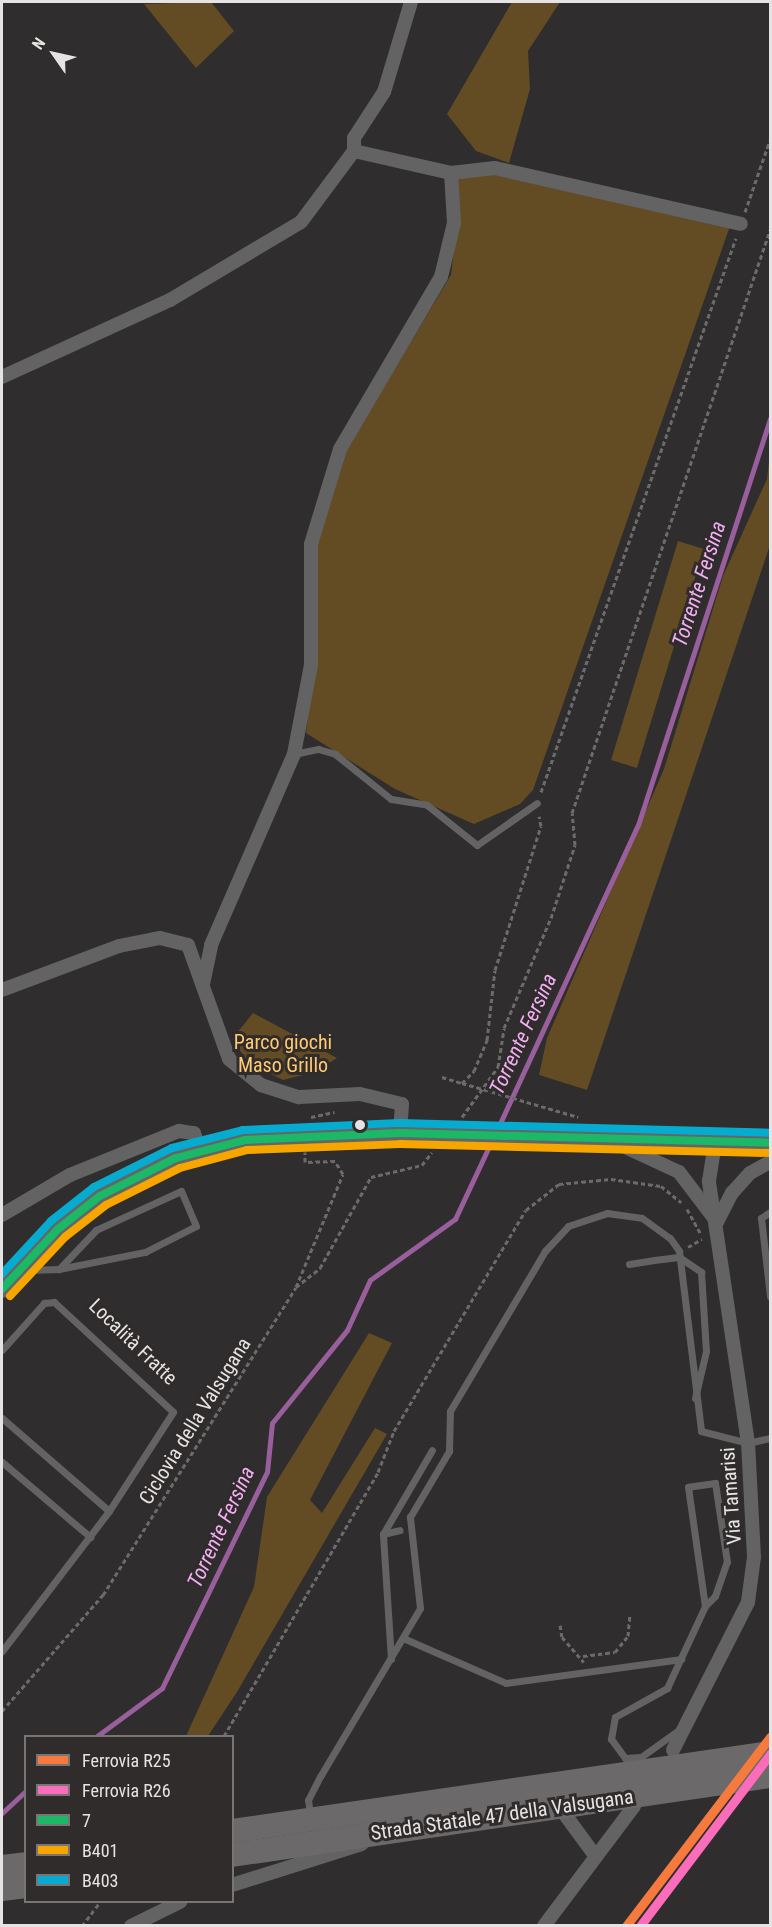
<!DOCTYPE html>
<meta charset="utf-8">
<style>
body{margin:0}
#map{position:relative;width:772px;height:1927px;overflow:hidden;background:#2f2d2d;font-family:"Roboto Condensed",sans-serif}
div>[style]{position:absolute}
.green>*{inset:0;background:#634c24;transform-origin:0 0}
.stream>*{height:5px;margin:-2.5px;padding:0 2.5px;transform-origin:2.5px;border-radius:2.5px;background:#995f9c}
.path>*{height:3px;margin-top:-1.5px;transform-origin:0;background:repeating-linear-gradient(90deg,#6c6b6b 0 4.5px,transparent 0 7.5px)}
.lane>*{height:7px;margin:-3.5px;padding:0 3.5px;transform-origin:3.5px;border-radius:3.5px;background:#646363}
.street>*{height:14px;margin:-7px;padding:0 7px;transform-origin:7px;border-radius:7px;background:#646363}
.secondary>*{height:18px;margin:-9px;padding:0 9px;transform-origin:9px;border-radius:9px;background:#666565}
.highway>*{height:24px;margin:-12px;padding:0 12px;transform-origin:12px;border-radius:12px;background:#6b6969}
.path-bridge>*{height:3px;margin-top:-1.5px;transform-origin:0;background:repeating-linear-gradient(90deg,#6c6b6b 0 4.5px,transparent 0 7.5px)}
.lane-bridge>*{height:7px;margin:-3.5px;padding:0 3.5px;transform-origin:3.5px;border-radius:3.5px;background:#646363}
.secondary-bridge>*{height:18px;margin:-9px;padding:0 9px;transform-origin:9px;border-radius:9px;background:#666565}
.highway-bridge>*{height:24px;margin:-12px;padding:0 12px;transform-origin:12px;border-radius:12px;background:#6b6969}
.bus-1>*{height:8px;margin:-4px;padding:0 4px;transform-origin:4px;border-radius:4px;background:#1ab867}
.bus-2>*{height:8px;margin:-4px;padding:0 4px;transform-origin:4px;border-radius:4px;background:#f7a600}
.bus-3>*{height:8px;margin:-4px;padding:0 4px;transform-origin:4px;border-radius:4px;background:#06acd0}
.rail-1>*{height:9px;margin:-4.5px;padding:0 4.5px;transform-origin:4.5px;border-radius:4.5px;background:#f6793e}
.rail-2>*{height:9px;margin:-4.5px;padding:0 4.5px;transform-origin:4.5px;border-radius:4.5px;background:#fb6dba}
.dots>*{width:16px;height:16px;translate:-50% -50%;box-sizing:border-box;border:3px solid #302c2c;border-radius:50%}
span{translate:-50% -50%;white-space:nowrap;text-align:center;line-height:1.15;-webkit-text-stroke:6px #302c2c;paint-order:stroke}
.park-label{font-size:20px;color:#ffca72}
.street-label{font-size:20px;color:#e5e3e3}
.water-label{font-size:21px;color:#f3aff6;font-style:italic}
.frame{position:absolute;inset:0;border:3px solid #e5e3e3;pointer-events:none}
.legend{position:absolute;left:24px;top:1735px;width:210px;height:168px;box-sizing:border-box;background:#302c2c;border:2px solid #787575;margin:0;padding:8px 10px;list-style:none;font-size:18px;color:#e5e3e3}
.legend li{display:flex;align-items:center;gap:12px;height:30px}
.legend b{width:30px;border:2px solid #787575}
.north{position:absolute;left:24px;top:24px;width:60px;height:60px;-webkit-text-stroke:4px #302c2c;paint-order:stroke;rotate:304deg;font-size:16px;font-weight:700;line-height:24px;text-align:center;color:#e5e3e3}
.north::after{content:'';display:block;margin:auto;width:21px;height:27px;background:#e5e3e3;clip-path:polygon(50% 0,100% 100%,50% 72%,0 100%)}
</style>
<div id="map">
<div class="green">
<i style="clip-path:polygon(211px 2px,234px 31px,196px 68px,144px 4px)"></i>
<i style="clip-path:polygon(512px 2px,560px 2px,528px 51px,530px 89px,509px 163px,476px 151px,447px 114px)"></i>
<i style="clip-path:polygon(495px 171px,730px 226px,533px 790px,520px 804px,474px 824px,395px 789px,306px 733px,316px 641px,315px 545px,345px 452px,451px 275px,457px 223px,455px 176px)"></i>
<i style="clip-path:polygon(770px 452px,770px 545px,587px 1090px,539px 1075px,547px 1038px,664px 769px,723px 576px,767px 479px)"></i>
<i style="left:678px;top:541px;width:27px;height:229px;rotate:17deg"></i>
<i style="clip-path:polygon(253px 1013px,337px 1058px,315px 1072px,283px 1080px,248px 1062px,232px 1039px)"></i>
<i style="clip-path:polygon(369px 1333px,392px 1343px,310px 1500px,322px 1513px,375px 1428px,387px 1434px,237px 1692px,208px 1736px,186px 1736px,254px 1587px,267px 1497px)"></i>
</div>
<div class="stream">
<i style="left:496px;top:1132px;width:338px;rotate:-65.2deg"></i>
<i style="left:638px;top:825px;width:428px;rotate:-72deg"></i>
<i style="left:97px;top:1736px;width:81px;rotate:-36.4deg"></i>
<i style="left:162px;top:1688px;width:240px;rotate:-64.1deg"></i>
<i style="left:267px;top:1472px;width:49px;rotate:-84.2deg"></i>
<i style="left:272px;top:1423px;width:119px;rotate:-51.1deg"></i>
<i style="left:347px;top:1330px;width:55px;rotate:-65.3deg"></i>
<i style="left:370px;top:1280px;width:105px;rotate:-35.7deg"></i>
<i style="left:455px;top:1219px;width:87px;rotate:-64.9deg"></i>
<i style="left:2px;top:1813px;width:33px;rotate:-43deg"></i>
</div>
<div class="path">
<i style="left:745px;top:212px;width:76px;rotate:-70.9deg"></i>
<i style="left:541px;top:792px;width:587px;rotate:-70.61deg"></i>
<i style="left:442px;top:1077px;width:21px;rotate:17deg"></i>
<i style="left:462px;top:1083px;width:17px;rotate:-45deg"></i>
<i style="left:474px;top:1071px;width:34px;rotate:-67deg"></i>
<i style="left:487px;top:1040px;width:70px;rotate:-83.5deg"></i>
<i style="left:495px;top:970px;width:151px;rotate:-72.3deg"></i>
<i style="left:541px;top:826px;width:10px;rotate:-101deg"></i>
<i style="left:311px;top:1117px;width:24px;rotate:-12deg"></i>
<i style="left:462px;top:1117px;width:62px;rotate:-54.2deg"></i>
<i style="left:498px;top:1067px;width:39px;rotate:-81deg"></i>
<i style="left:504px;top:1028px;width:120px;rotate:-66.9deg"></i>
<i style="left:551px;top:918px;width:77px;rotate:-71.8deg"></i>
<i style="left:575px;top:845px;width:32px;rotate:-95deg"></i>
<i style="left:572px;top:813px;width:616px;rotate:-71.24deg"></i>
<i style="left:687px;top:1209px;width:29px;rotate:61deg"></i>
<i style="left:688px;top:1247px;width:16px;rotate:-30deg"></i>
<i style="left:296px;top:1287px;width:31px;rotate:-38deg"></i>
<i style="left:320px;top:1268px;width:104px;rotate:-60.7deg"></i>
<i style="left:371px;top:1177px;width:52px;rotate:-13.2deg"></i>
<i style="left:422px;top:1165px;width:16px;rotate:-52deg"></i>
<i style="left:560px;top:1625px;width:12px;rotate:81deg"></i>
<i style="left:562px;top:1637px;width:33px;rotate:49deg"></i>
<i style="left:583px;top:1656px;width:32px;rotate:-7deg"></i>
<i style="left:615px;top:1652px;width:21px;rotate:-51deg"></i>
<i style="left:628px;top:1636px;width:21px;rotate:-85deg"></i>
<i style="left:2px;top:1711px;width:154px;rotate:-49deg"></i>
<i style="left:103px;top:1595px;width:363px;rotate:-57.9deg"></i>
<i style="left:296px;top:1287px;width:122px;rotate:-67.4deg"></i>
<i style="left:343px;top:1174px;width:15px;rotate:-122deg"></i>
<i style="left:335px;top:1161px;width:30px;rotate:178deg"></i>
<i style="left:305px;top:1162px;width:10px;rotate:-90deg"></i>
<i style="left:224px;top:1736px;width:306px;rotate:-59.7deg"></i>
<i style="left:378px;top:1472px;width:44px;rotate:-68.7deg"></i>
<i style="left:394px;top:1431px;width:257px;rotate:-59.2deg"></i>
<i style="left:526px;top:1210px;width:42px;rotate:-38.2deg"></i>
<i style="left:559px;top:1184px;width:52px;rotate:-5.5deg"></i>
<i style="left:611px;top:1179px;width:50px;rotate:8deg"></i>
<i style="left:661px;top:1186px;width:26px;rotate:39deg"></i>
<i style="left:82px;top:1926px;width:30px;rotate:-53deg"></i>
</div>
<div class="lane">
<i style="left:294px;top:754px;width:25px;rotate:-12deg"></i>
<i style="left:318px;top:749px;width:18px;rotate:16deg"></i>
<i style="left:335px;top:754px;width:72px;rotate:38.8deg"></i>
<i style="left:391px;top:799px;width:36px;rotate:9deg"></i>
<i style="left:427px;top:805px;width:64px;rotate:38.7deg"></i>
<i style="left:477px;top:845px;width:73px;rotate:-35deg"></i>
<i style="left:770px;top:1212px;width:11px;rotate:146deg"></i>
<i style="left:761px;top:1218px;width:79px;rotate:83.4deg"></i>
<i style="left:629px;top:1264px;width:25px;rotate:-9deg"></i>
<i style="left:27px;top:1270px;width:32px;rotate:-2deg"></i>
<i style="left:59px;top:1269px;width:88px;rotate:-11.2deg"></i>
<i style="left:145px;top:1252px;width:57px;rotate:-27deg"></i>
<i style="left:196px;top:1226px;width:38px;rotate:-113deg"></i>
<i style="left:181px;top:1191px;width:94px;rotate:155.4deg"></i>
<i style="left:96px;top:1230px;width:54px;rotate:133.5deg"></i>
<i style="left:2px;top:1350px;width:63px;rotate:-48.2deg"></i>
<i style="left:44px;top:1303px;width:10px;rotate:-6deg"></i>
<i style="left:54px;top:1302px;width:162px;rotate:42.7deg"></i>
<i style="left:173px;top:1412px;width:118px;rotate:122.9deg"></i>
<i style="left:109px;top:1511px;width:142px;rotate:-139deg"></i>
<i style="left:695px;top:1398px;width:48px;rotate:-76.8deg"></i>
<i style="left:2px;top:1462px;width:116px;rotate:40.4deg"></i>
<i style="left:383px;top:1534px;width:17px;rotate:-13deg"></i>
<i style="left:403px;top:1638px;width:112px;rotate:23.6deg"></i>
<i style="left:506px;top:1683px;width:177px;rotate:-7.8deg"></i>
<i style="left:2px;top:1651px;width:176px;rotate:-52.6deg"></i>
<i style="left:391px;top:1659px;width:125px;rotate:-93.7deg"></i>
<i style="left:383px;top:1534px;width:97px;rotate:-59.7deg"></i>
<i style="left:680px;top:1729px;width:48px;rotate:144.3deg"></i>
<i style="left:641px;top:1757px;width:16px;rotate:176deg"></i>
<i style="left:625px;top:1758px;width:24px;rotate:-126deg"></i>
<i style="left:611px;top:1739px;width:22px;rotate:-80deg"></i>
<i style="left:615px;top:1717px;width:60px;rotate:-29.1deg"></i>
<i style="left:667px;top:1688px;width:90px;rotate:-65.1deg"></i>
<i style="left:705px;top:1606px;width:14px;rotate:-45deg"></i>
<i style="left:715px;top:1596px;width:36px;rotate:-71deg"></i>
<i style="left:727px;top:1562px;width:80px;rotate:-98.6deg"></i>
<i style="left:715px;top:1483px;width:27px;rotate:172deg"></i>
<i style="left:688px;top:1487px;width:120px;rotate:81.9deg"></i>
<i style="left:310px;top:1814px;width:14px;rotate:-98deg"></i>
<i style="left:308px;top:1800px;width:28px;rotate:-63deg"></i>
<i style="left:321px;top:1775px;width:194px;rotate:-59.3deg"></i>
<i style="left:420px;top:1608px;width:92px;rotate:-96.3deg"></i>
<i style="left:410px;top:1517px;width:77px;rotate:-59.4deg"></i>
<i style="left:449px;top:1451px;width:40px;rotate:-88.6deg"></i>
<i style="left:450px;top:1411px;width:186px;rotate:-59.3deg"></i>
<i style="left:545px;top:1251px;width:34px;rotate:-47deg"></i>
<i style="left:568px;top:1226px;width:41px;rotate:-18.4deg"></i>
<i style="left:607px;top:1213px;width:35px;rotate:8deg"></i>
<i style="left:642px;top:1218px;width:34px;rotate:36deg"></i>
<i style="left:670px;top:1238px;width:16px;rotate:55deg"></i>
<i style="left:679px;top:1251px;width:181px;rotate:83deg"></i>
<i style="left:701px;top:1431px;width:49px;rotate:14.3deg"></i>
<i style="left:748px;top:1443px;width:23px;rotate:-13deg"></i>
</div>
<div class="street">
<i style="left:354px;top:151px;width:99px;rotate:12.8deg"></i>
<i style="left:451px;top:173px;width:44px;rotate:-6.5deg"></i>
<i style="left:495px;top:168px;width:252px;rotate:12.8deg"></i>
<i style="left:2px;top:377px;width:185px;rotate:-24.6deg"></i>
<i style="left:170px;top:300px;width:152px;rotate:-30.8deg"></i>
<i style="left:301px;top:222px;width:89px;rotate:-53.3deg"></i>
<i style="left:354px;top:151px;width:13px;rotate:-90deg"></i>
<i style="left:354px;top:138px;width:55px;rotate:-56.9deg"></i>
<i style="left:384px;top:92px;width:94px;rotate:-73.3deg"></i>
<i style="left:203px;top:984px;width:40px;rotate:-78deg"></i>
<i style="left:211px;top:945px;width:208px;rotate:-66.5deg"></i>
<i style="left:294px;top:754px;width:91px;rotate:-79.2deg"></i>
<i style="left:311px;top:665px;width:121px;rotate:-90deg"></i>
<i style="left:311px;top:544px;width:99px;rotate:-73deg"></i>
<i style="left:340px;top:449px;width:199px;rotate:-59.6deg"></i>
<i style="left:441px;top:277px;width:56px;rotate:-76.5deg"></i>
<i style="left:454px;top:223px;width:50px;rotate:-93.4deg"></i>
<i style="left:2px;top:990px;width:125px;rotate:-20.6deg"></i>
<i style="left:119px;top:946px;width:42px;rotate:-11deg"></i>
<i style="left:160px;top:938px;width:29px;rotate:14deg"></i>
<i style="left:188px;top:945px;width:121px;rotate:70.2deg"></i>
<i style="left:229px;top:1059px;width:41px;rotate:39.1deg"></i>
<i style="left:261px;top:1085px;width:40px;rotate:18deg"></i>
<i style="left:299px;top:1097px;width:61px;rotate:-2.8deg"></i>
<i style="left:360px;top:1094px;width:43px;rotate:13.4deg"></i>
<i style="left:402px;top:1104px;width:29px;rotate:94deg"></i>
<i style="left:610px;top:1140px;width:76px;rotate:24.9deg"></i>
<i style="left:679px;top:1172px;width:58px;rotate:52.7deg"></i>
<i style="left:2px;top:1215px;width:79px;rotate:-30.5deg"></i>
<i style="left:70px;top:1175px;width:118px;rotate:-22deg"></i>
<i style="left:179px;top:1131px;width:15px;rotate:8deg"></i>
<i style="left:194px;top:1133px;width:19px;rotate:72deg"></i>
<i style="left:717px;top:1222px;width:33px;rotate:-63deg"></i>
<i style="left:732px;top:1193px;width:27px;rotate:-48deg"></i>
<i style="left:750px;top:1173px;width:23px;rotate:-29deg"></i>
<i style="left:673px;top:1750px;width:166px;rotate:-63.1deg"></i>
<i style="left:748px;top:1602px;width:45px;rotate:-82.4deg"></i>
<i style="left:754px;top:1557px;width:114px;rotate:-93deg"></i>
<i style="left:748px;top:1443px;width:265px;rotate:-98.5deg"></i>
<i style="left:709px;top:1181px;width:38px;rotate:-81deg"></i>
<i style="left:558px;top:1805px;width:64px;rotate:53.8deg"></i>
<i style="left:232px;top:1885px;width:136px;rotate:-17.5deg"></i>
<i style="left:131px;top:1926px;width:55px;rotate:-26.1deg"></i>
<i style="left:544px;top:1926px;width:150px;rotate:-53.1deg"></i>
</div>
<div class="secondary">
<i style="left:575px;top:1137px;width:195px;rotate:1.8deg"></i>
<i style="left:2px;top:1289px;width:108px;rotate:-45.4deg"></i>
<i style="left:78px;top:1212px;width:53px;rotate:-33.4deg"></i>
<i style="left:122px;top:1183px;width:60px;rotate:-24.8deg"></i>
<i style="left:176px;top:1158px;width:95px;rotate:-12.7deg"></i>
<i style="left:269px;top:1137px;width:146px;rotate:-1.2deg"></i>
</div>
<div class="highway">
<i style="left:2px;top:1867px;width:24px;rotate:-7deg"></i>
<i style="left:2px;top:1889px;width:24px;rotate:-7deg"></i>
</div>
<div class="path-bridge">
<i style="left:462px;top:1083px;width:121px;rotate:16.3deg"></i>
</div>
<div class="lane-bridge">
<i style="left:654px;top:1260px;width:25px;rotate:-7deg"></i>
<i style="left:679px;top:1257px;width:27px;rotate:34deg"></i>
<i style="left:701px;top:1272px;width:79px;rotate:86.4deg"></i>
</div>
<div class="secondary-bridge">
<i style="left:415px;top:1134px;width:160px;rotate:1.1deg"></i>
</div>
<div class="highway-bridge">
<i style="left:232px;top:1831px;width:544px;rotate:-8.25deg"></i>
<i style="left:232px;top:1855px;width:544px;rotate:-8.35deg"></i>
</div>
<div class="bus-1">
<i style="left:2px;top:1289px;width:82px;rotate:-47deg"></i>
<i style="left:58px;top:1229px;width:53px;rotate:-38.2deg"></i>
<i style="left:100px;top:1196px;width:85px;rotate:-26.6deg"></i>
<i style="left:176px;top:1158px;width:71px;rotate:-14.6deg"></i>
<i style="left:245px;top:1140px;width:155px;rotate:-2.6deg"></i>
<i style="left:400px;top:1133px;width:370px;rotate:1.5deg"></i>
</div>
<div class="bus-2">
<i style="left:10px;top:1296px;width:81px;rotate:-47deg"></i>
<i style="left:65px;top:1237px;width:52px;rotate:-38deg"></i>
<i style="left:106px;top:1205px;width:83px;rotate:-26.6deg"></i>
<i style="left:180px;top:1168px;width:69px;rotate:-15deg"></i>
<i style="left:247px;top:1150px;width:153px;rotate:-2.2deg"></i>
<i style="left:400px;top:1144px;width:370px;rotate:1.4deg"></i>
</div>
<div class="bus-3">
<i style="left:2px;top:1274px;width:72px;rotate:-47.2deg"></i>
<i style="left:51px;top:1221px;width:55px;rotate:-38.3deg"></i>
<i style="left:94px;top:1187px;width:87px;rotate:-26.6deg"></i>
<i style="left:172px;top:1148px;width:73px;rotate:-14.2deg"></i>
<i style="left:243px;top:1130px;width:157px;rotate:-2.6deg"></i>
<i style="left:400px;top:1123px;width:370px;rotate:1.5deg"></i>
</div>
<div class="rail-1">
<i style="left:626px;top:1926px;width:238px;rotate:-52.7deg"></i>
</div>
<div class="rail-2">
<i style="left:640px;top:1926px;width:216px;rotate:-52.9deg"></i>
</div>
<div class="dots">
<i style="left:360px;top:1125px;background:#e5e3e3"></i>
</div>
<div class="park-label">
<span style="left:283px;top:1054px">Parco giochi<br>Maso Grillo</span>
</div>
<div class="street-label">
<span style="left:133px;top:1342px;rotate:44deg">Località Fratte</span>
<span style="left:195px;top:1421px;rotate:-58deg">Ciclovia della Valsugana</span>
<span style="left:731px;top:1496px;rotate:-94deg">Via Tamarisi</span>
<span style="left:502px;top:1815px;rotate:-8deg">Strada Statale 47 della Valsugana</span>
</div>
<div class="water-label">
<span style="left:699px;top:584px;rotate:-72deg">Torrente Fersina</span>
<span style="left:523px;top:1034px;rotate:-65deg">Torrente Fersina</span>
<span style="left:221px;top:1527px;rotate:-65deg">Torrente Fersina</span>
</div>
<div class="frame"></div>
<ul class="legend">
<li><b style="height:8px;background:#f6793e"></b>Ferrovia R25</li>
<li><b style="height:8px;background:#fb6dba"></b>Ferrovia R26</li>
<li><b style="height:8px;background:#1ab867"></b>7</li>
<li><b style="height:8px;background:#f7a600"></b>B401</li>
<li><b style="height:8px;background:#06acd0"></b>B403</li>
</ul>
<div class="north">N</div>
</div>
